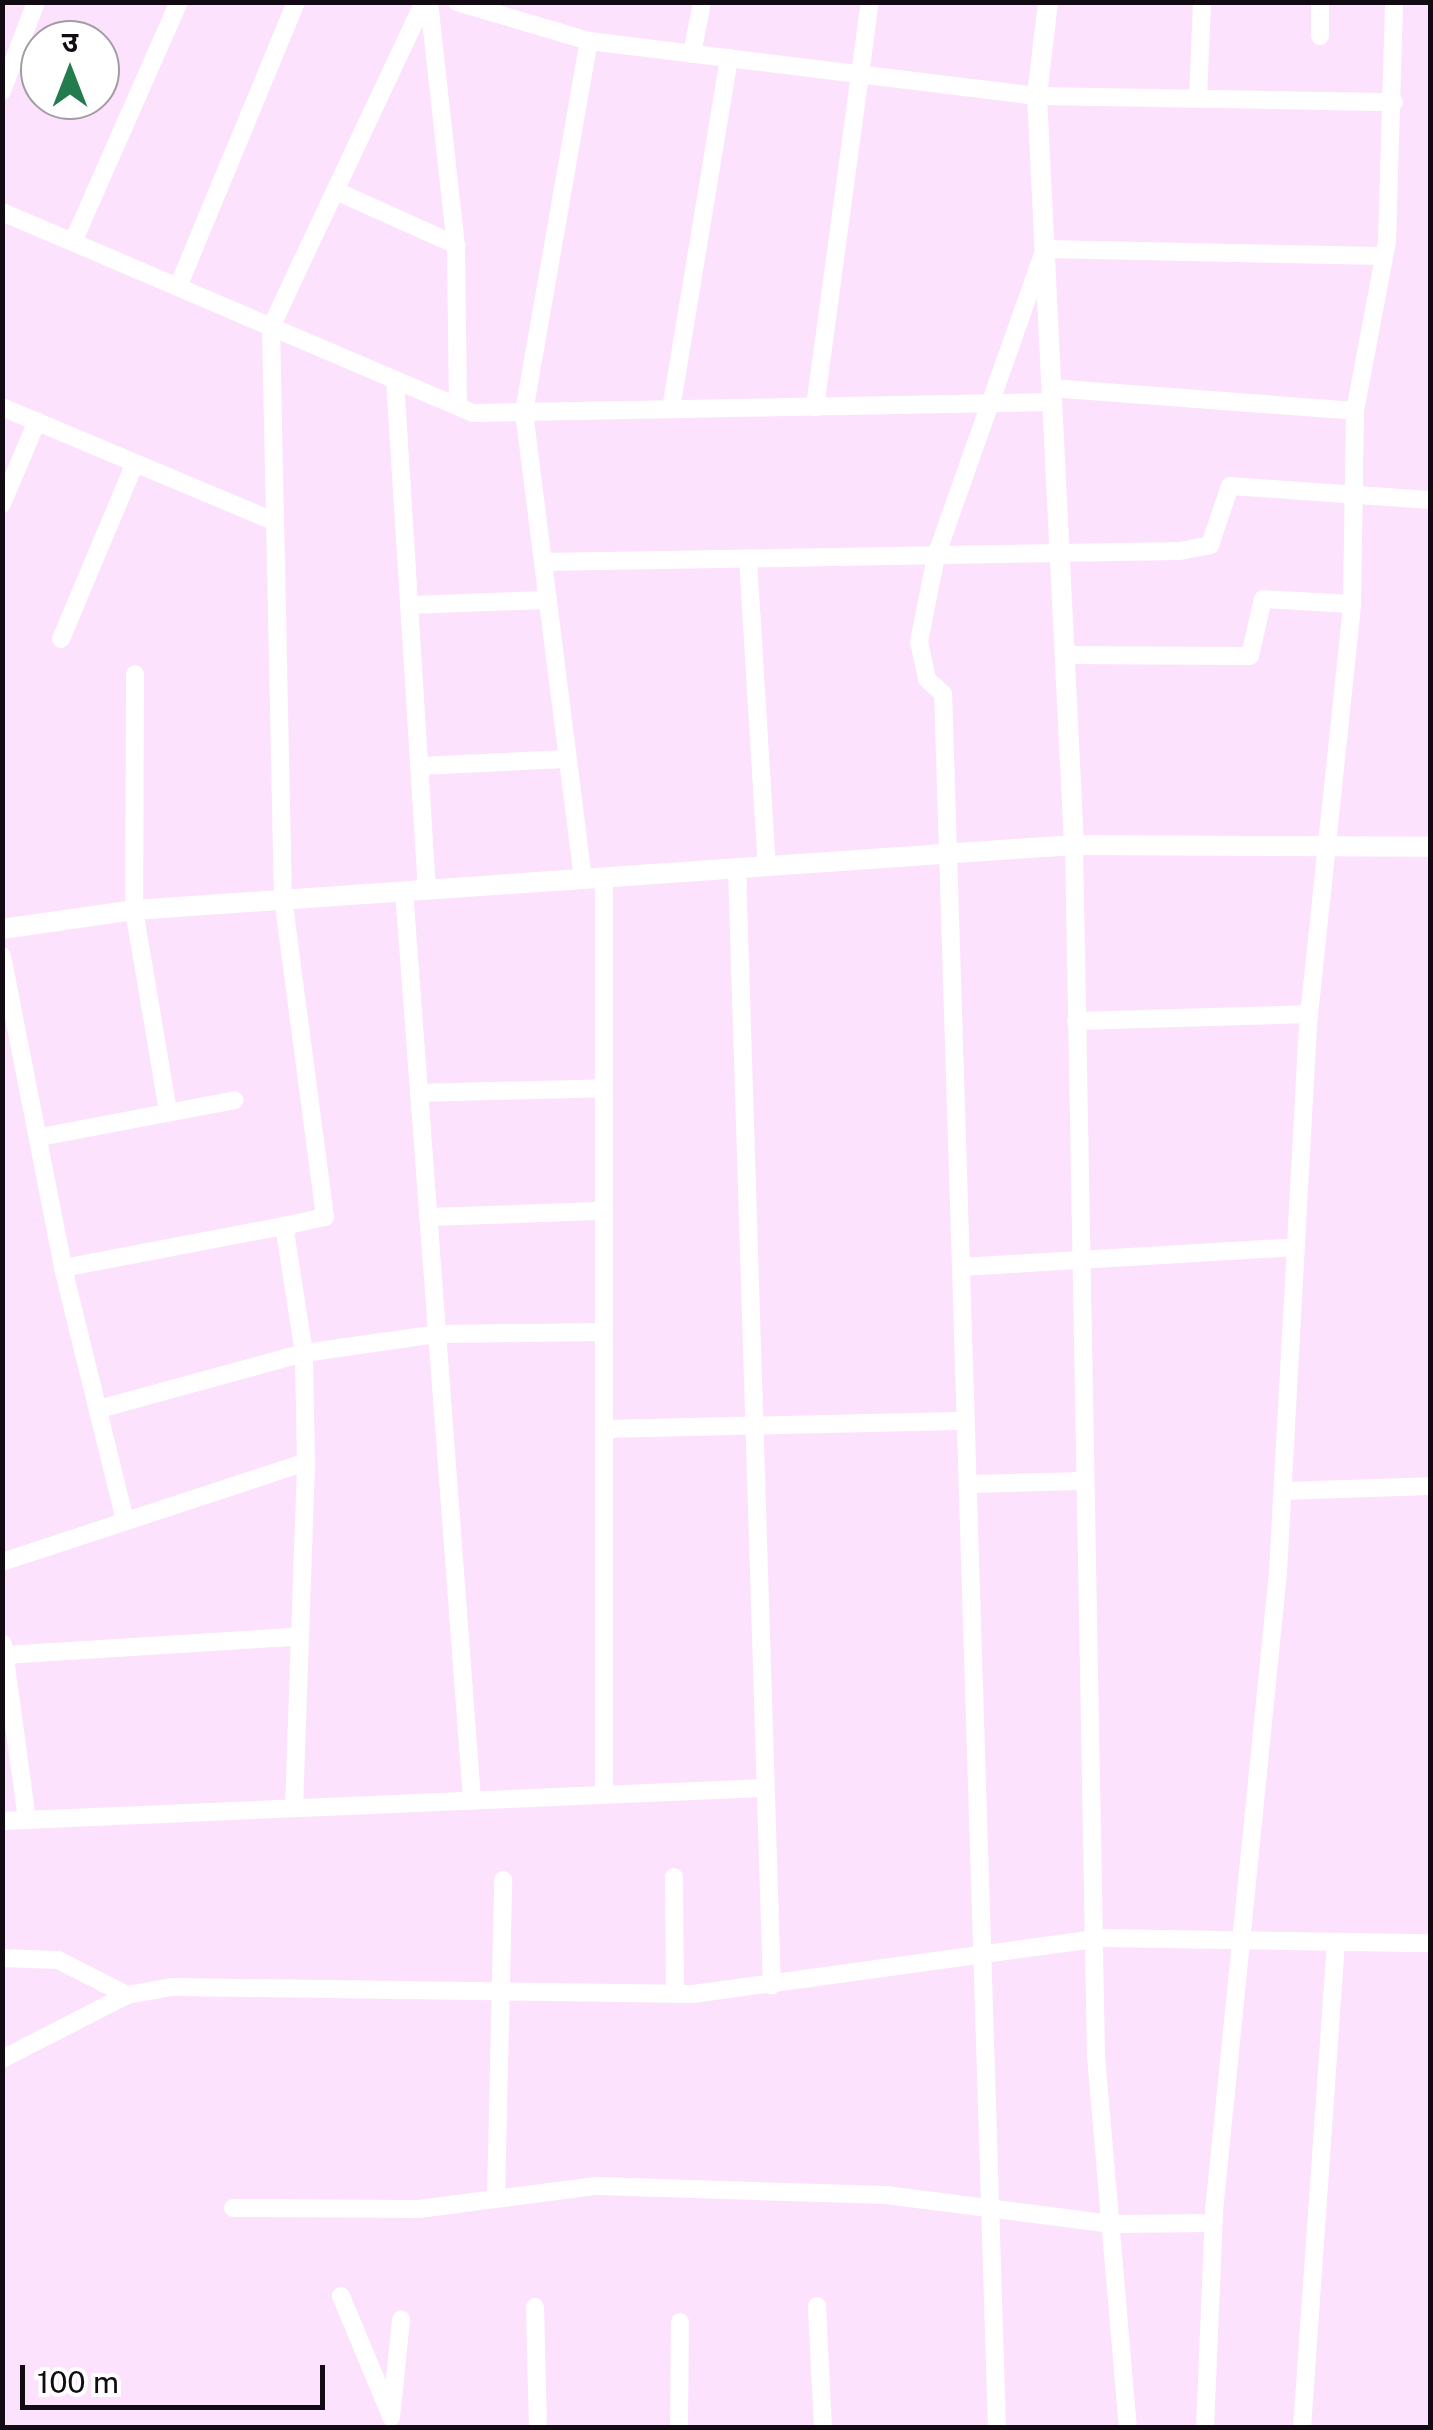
<!DOCTYPE html>
<meta charset="utf-8">
<style>
body{margin:0}
#map{position:relative;width:1433px;height:2430px;overflow:hidden;background:#fce2fd;font-family:"Public Sans","Noto Sans Devanagari",sans-serif}
div>[style]{position:absolute}
.minor>*{height:18px;margin:-9px;padding:0 9px;transform-origin:9px;border-radius:9px;background:#fff}
.tertiary>*{height:20px;margin:-10px;padding:0 10px;transform-origin:10px;border-radius:10px;background:#fff}
span{translate:-50% -50%;white-space:nowrap;text-align:center;line-height:1.15;-webkit-text-stroke:9px #fff;paint-order:stroke}
.frame{position:absolute;inset:0;border:5px solid #130b14;pointer-events:none}
.north{position:absolute;left:20px;top:20px;width:100px;height:100px;box-sizing:border-box;background:#fff;border:2px solid #a19da1;border-radius:50%;rotate:0deg;font-size:28px;font-weight:700;line-height:40px;text-align:center;color:#130b14}
.north::after{content:'';display:block;margin:auto;width:35px;height:45px;background:#247b4e;clip-path:polygon(50% 0,100% 100%,50% 72%,0 100%)}
.scale{position:absolute;left:20px;top:2365px;width:305px;height:45px;box-sizing:border-box;border:5px solid #130b14;border-top:0;padding-left:12px;font-size:30px;line-height:35px;white-space:nowrap;color:#130b14;-webkit-text-stroke:8px #fff;paint-order:stroke}
</style>
<div id="map">
<div class="minor">
<i style="left:429px;top:2px;width:244px;rotate:83.7deg"></i>
<i style="left:456px;top:245px;width:160px;rotate:89.3deg"></i>
<i style="left:457px;top:2px;width:138px;rotate:16.5deg"></i>
<i style="left:589px;top:41px;width:451px;rotate:7deg"></i>
<i style="left:1037px;top:96px;width:357px;rotate:1deg"></i>
<i style="left:1320px;top:36px;width:34px;rotate:-90deg"></i>
<i style="left:692px;top:54px;width:53px;rotate:-79.1deg"></i>
<i style="left:2px;top:91px;width:95px;rotate:-69.1deg"></i>
<i style="left:1198px;top:98px;width:96px;rotate:-87.6deg"></i>
<i style="left:336px;top:191px;width:132px;rotate:24.2deg"></i>
<i style="left:2px;top:212px;width:512px;rotate:23.11deg"></i>
<i style="left:473px;top:413px;width:579px;rotate:-1.09deg"></i>
<i style="left:73px;top:242px;width:262px;rotate:-66.2deg"></i>
<i style="left:178px;top:287px;width:308px;rotate:-67.5deg"></i>
<i style="left:395px;top:380px;width:511px;rotate:86.41deg"></i>
<i style="left:1051px;top:388px;width:305px;rotate:4.3deg"></i>
<i style="left:2px;top:407px;width:296px;rotate:22.8deg"></i>
<i style="left:815px;top:407px;width:409px;rotate:-82.3deg"></i>
<i style="left:671px;top:409px;width:356px;rotate:-80.6deg"></i>
<i style="left:2px;top:504px;width:90px;rotate:-67.1deg"></i>
<i style="left:748px;top:559px;width:308px;rotate:86.5deg"></i>
<i style="left:543px;top:562px;width:637px;rotate:-0.99deg"></i>
<i style="left:1180px;top:551px;width:31px;rotate:-11deg"></i>
<i style="left:1210px;top:545px;width:62px;rotate:-71.3deg"></i>
<i style="left:1230px;top:486px;width:200px;rotate:4deg"></i>
<i style="left:409px;top:605px;width:139px;rotate:-2.1deg"></i>
<i style="left:61px;top:639px;width:191px;rotate:-67.2deg"></i>
<i style="left:1065px;top:655px;width:185px;rotate:0.3deg"></i>
<i style="left:1250px;top:656px;width:58px;rotate:-77.2deg"></i>
<i style="left:1263px;top:599px;width:89px;rotate:3.2deg"></i>
<i style="left:135px;top:674px;width:236px;rotate:90.2deg"></i>
<i style="left:134px;top:910px;width:204px;rotate:80.4deg"></i>
<i style="left:419px;top:766px;width:147px;rotate:-2.7deg"></i>
<i style="left:1074px;top:845px;width:1211px;rotate:88.96deg"></i>
<i style="left:1096px;top:2056px;width:373px;rotate:85.1deg"></i>
<i style="left:737px;top:868px;width:1118px;rotate:88.21deg"></i>
<i style="left:604px;top:878px;width:917px;rotate:90deg"></i>
<i style="left:583px;top:879px;width:471px;rotate:-97.2deg"></i>
<i style="left:524px;top:412px;width:377px;rotate:-80.1deg"></i>
<i style="left:404px;top:891px;width:912px;rotate:85.72deg"></i>
<i style="left:2px;top:956px;width:318px;rotate:78.9deg"></i>
<i style="left:63px;top:1268px;width:260px;rotate:76.2deg"></i>
<i style="left:1076px;top:1021px;width:233px;rotate:-1.7deg"></i>
<i style="left:419px;top:1093px;width:185px;rotate:-1.5deg"></i>
<i style="left:40px;top:1137px;width:198px;rotate:-10.7deg"></i>
<i style="left:428px;top:1217px;width:176px;rotate:-2deg"></i>
<i style="left:961px;top:1267px;width:335px;rotate:-3.4deg"></i>
<i style="left:63px;top:1268px;width:225px;rotate:-10.8deg"></i>
<i style="left:99px;top:1409px;width:213px;rotate:-15.3deg"></i>
<i style="left:304px;top:1353px;width:134px;rotate:-8.1deg"></i>
<i style="left:437px;top:1334px;width:167px;rotate:-0.7deg"></i>
<i style="left:604px;top:1429px;width:362px;rotate:-1.3deg"></i>
<i style="left:971px;top:1484px;width:112px;rotate:-1.5deg"></i>
<i style="left:1283px;top:1491px;width:147px;rotate:-1.9deg"></i>
<i style="left:2px;top:1562px;width:320px;rotate:-18.2deg"></i>
<i style="left:3px;top:1644px;width:177px;rotate:82.2deg"></i>
<i style="left:5px;top:1655px;width:291px;rotate:-3.6deg"></i>
<i style="left:294px;top:1808px;width:346px;rotate:-88deg"></i>
<i style="left:306px;top:1462px;width:109px;rotate:-91.1deg"></i>
<i style="left:304px;top:1353px;width:129px;rotate:-98.9deg"></i>
<i style="left:284px;top:1226px;width:42px;rotate:-12.4deg"></i>
<i style="left:325px;top:1217px;width:320px;rotate:-97.5deg"></i>
<i style="left:283px;top:900px;width:573px;rotate:-91.2deg"></i>
<i style="left:271px;top:327px;width:359px;rotate:-64.8deg"></i>
<i style="left:2px;top:1821px;width:764px;rotate:-2.48deg"></i>
<i style="left:674px;top:1877px;width:117px;rotate:89.5deg"></i>
<i style="left:2px;top:1958px;width:56px;rotate:2deg"></i>
<i style="left:58px;top:1960px;width:77px;rotate:26.9deg"></i>
<i style="left:2px;top:2059px;width:140px;rotate:-27.1deg"></i>
<i style="left:127px;top:1995px;width:46px;rotate:-10.1deg"></i>
<i style="left:172px;top:1987px;width:521px;rotate:0.77deg"></i>
<i style="left:693px;top:1994px;width:411px;rotate:-7.8deg"></i>
<i style="left:1100px;top:1938px;width:330px;rotate:0.9deg"></i>
<i style="left:496px;top:2199px;width:319px;rotate:-88.7deg"></i>
<i style="left:233px;top:2208px;width:186px;rotate:0.3deg"></i>
<i style="left:419px;top:2209px;width:179px;rotate:-7.4deg"></i>
<i style="left:597px;top:2186px;width:289px;rotate:1.8deg"></i>
<i style="left:886px;top:2195px;width:228px;rotate:7.3deg"></i>
<i style="left:1112px;top:2224px;width:101px;rotate:-0.6deg"></i>
<i style="left:341px;top:2296px;width:130px;rotate:67.4deg"></i>
<i style="left:817px;top:2306px;width:122px;rotate:87.2deg"></i>
<i style="left:535px;top:2307px;width:121px;rotate:88.6deg"></i>
<i style="left:391px;top:2417px;width:98px;rotate:-84.1deg"></i>
<i style="left:679px;top:2428px;width:106px;rotate:-89.5deg"></i>
<i style="left:997px;top:2428px;width:1735px;rotate:-91.78deg"></i>
<i style="left:943px;top:694px;width:22px;rotate:-137deg"></i>
<i style="left:927px;top:679px;width:38px;rotate:-102deg"></i>
<i style="left:919px;top:642px;width:88px;rotate:-78.8deg"></i>
<i style="left:936px;top:556px;width:326px;rotate:-70.5deg"></i>
<i style="left:1045px;top:249px;width:339px;rotate:1.2deg"></i>
<i style="left:1205px;top:2428px;width:217px;rotate:-87.6deg"></i>
<i style="left:1214px;top:2211px;width:642px;rotate:-84.28deg"></i>
<i style="left:1278px;top:1572px;width:548px;rotate:-86.86deg"></i>
<i style="left:1308px;top:1025px;width:423px;rotate:-84deg"></i>
<i style="left:1352px;top:604px;width:193px;rotate:-89.1deg"></i>
<i style="left:1355px;top:411px;width:173px;rotate:-79.3deg"></i>
<i style="left:1387px;top:241px;width:239px;rotate:-88.3deg"></i>
<i style="left:1302px;top:2428px;width:484px;rotate:-86deg"></i>
</div>
<div class="tertiary">
<i style="left:1048px;top:2px;width:95px;rotate:96.7deg"></i>
<i style="left:1037px;top:96px;width:750px;rotate:87.17deg"></i>
<i style="left:2px;top:929px;width:133px;rotate:-8.2deg"></i>
<i style="left:134px;top:910px;width:942px;rotate:-3.96deg"></i>
<i style="left:1074px;top:845px;width:356px;rotate:0.3deg"></i>
</div>
<div class="frame"></div>
<div class="north">उ</div>
<div class="scale">100 m</div>
</div>
